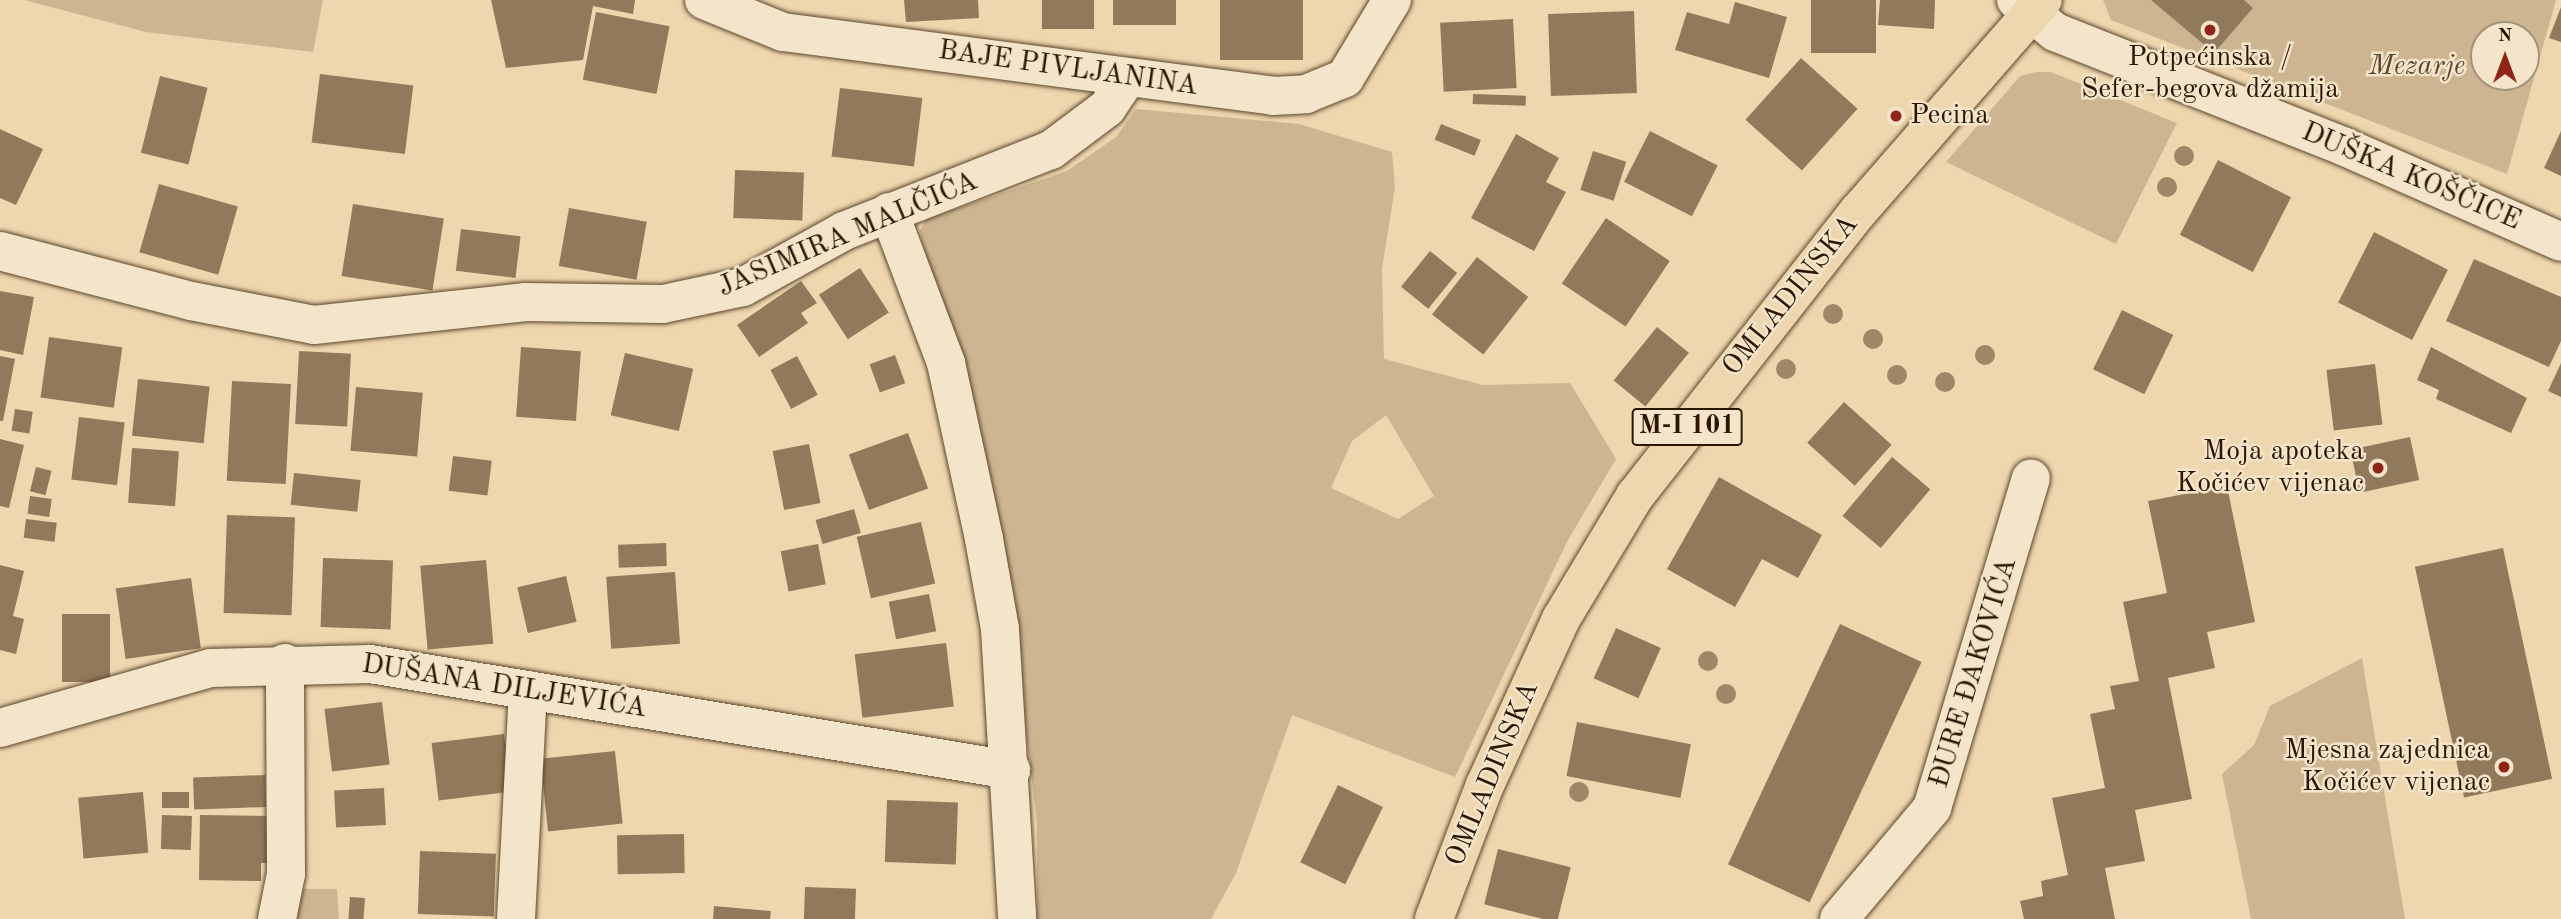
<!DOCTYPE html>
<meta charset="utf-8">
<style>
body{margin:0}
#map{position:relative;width:2561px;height:919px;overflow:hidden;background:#eed6ae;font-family:"Old Standard TT",serif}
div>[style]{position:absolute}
.green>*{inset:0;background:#cdb591}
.building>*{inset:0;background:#917a5b;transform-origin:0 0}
.roads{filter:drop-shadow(0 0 2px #5c462d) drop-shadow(0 0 2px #5c462d)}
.minor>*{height:38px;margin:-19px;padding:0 19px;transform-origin:19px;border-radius:19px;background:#f4e4ca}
.major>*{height:38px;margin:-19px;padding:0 19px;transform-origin:19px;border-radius:19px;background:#eed6ae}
.trees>*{width:20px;height:20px;margin:-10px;border-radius:50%;background:#9e8767}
.dots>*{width:19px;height:19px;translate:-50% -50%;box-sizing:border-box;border:4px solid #f4e4ca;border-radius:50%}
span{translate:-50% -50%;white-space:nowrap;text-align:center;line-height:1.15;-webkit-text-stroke:5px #f4e4ca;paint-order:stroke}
.shield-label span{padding:2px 5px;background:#f4e4ca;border:2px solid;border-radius:5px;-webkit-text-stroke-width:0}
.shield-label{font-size:26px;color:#2c1602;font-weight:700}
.poi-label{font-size:28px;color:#2c1602}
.left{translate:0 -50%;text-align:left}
.right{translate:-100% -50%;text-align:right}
.park-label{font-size:28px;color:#5c462d;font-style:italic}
.street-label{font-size:28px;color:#2c1602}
.north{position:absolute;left:2470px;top:21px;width:70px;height:70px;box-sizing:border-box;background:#f4e4ca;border:2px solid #a4927a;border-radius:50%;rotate:0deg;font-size:19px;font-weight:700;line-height:28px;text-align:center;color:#2c1602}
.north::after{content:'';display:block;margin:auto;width:24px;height:32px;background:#8f2418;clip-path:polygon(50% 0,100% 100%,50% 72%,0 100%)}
</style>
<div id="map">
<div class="green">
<i style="clip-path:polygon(24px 0,323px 0,313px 52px,146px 32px)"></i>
<i style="clip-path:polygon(evenodd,2103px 0,2556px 0,2507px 174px,2111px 20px,2103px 0,2484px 35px,2526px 35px,2526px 77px,2484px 77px,2484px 35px)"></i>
<i style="clip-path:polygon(2036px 72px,2051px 72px,2177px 123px,2116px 244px,1946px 162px,2020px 76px)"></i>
<i style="clip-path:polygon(evenodd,1136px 109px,1299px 124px,1392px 152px,1395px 187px,1382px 269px,1384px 359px,1483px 385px,1570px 383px,1616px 459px,1568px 540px,1455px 777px,1292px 715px,1236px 873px,1211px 919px,1037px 919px,1037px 824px,1017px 653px,920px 231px,926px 219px,1067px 171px,1116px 137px,1136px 109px,1386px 415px,1434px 496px,1398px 519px,1331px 488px,1352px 441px,1386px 415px)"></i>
<i style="clip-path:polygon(2362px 658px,2405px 919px,2251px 919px,2222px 774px,2254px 745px,2270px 706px)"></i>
<i style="clip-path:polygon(301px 889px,337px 889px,339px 919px,297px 919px)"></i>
</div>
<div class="building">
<i style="clip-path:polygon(491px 0,635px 0,633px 14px,593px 6px,583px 60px,506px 68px)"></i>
<i style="clip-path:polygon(904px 0,978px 0,979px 18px,906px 22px)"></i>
<i style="left:1042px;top:0;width:52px;height:29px"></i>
<i style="left:1113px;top:0;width:63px;height:25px"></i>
<i style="left:1220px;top:0;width:83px;height:60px"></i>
<i style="left:1811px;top:0;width:65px;height:53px"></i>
<i style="clip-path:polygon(1880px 0,1935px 0,1934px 29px,1878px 25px)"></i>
<i style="clip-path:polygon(2151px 0,2244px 0,2253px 8px,2214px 53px)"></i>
<i style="clip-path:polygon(1735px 2px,1787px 17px,1769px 78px,1675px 50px,1687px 12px,1729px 24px)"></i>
<i style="clip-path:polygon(2561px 7px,2561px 42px,2549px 38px)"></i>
<i style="left:1634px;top:11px;width:82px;height:86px;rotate:88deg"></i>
<i style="left:596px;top:12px;width:75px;height:69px;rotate:11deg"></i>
<i style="left:1513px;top:19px;width:69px;height:73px;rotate:87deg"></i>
<i style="left:1801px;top:58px;width:76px;height:83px;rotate:42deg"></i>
<i style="left:320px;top:74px;width:94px;height:69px;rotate:7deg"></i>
<i style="left:160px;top:76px;width:49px;height:79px;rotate:14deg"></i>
<i style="left:840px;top:88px;width:83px;height:69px;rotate:7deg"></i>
<i style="left:1473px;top:94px;width:53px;height:10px;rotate:2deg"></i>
<i style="left:1441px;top:124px;width:43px;height:17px;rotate:22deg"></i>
<i style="clip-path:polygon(0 129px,43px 149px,16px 205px,0 198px)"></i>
<i style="left:1650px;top:131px;width:76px;height:57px;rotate:27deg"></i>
<i style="clip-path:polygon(2561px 131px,2561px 176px,2544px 168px)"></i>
<i style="clip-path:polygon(1516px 134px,1559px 158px,1546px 182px,1566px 192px,1534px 251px,1471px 218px)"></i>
<i style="left:1593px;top:151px;width:35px;height:41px;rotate:18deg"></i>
<i style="left:2218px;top:160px;width:82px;height:84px;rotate:27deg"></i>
<i style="left:735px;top:170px;width:69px;height:48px;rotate:2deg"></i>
<i style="left:159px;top:184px;width:82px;height:71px;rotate:16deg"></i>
<i style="left:353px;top:204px;width:92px;height:73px;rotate:9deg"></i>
<i style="left:569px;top:208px;width:79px;height:59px;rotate:10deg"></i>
<i style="left:1606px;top:218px;width:77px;height:79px;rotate:34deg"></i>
<i style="left:461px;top:229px;width:60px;height:42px;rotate:7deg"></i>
<i style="left:2374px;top:232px;width:83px;height:79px;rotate:27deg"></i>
<i style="left:1430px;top:251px;width:35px;height:46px;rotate:39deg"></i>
<i style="left:1477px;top:257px;width:65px;height:73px;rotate:38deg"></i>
<i style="clip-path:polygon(2474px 259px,2561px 297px,2561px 341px,2549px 367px,2446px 321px)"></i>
<i style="left:860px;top:268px;width:53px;height:49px;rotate:57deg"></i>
<i style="clip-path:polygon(801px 281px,817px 303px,801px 313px,808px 323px,759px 357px,737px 325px)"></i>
<i style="clip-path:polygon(0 291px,34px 297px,23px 355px,0 350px)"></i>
<i style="left:2122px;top:310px;width:57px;height:66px;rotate:26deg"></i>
<i style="left:1657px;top:327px;width:41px;height:69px;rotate:39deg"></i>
<i style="left:49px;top:337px;width:74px;height:61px;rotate:8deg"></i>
<i style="left:521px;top:347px;width:60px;height:70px;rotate:4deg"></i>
<i style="clip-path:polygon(2431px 347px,2527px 398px,2511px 433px,2436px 399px,2439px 390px,2417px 380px)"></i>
<i style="left:299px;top:351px;width:52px;height:73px;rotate:3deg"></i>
<i style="left:625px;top:353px;width:70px;height:64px;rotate:13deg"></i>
<i style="left:895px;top:355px;width:30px;height:27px;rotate:70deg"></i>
<i style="clip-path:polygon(0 356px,15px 359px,3px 421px,0 421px)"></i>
<i style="left:797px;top:356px;width:44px;height:30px;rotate:62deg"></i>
<i style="clip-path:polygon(2561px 363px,2561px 397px,2548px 391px)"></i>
<i style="left:2375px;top:364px;width:61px;height:49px;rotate:83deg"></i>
<i style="left:138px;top:379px;width:72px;height:57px;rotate:6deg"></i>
<i style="left:232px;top:381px;width:59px;height:100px;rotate:3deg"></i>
<i style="left:356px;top:387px;width:67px;height:64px;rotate:5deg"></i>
<i style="left:1844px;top:402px;width:64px;height:55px;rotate:42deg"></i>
<i style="left:15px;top:409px;width:18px;height:22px;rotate:9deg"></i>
<i style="left:79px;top:417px;width:46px;height:63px;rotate:7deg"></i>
<i style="left:908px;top:433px;width:59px;height:63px;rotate:70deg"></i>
<i style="left:2410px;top:437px;width:44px;height:61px;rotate:78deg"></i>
<i style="clip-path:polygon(0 439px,24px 445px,9px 508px,0 506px)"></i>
<i style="left:809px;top:444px;width:60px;height:37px;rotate:79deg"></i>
<i style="left:132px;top:448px;width:47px;height:55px;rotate:4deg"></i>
<i style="left:453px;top:456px;width:39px;height:35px;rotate:7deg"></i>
<i style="left:1892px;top:457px;width:50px;height:77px;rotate:40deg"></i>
<i style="left:36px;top:467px;width:16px;height:25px;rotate:14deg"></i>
<i style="left:294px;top:473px;width:67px;height:32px;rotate:6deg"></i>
<i style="clip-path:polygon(1719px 477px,1822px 535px,1798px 578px,1762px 559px,1735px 607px,1667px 569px)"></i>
<i style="clip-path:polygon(2227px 486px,2255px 622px,2207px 632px,2215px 668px,2168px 678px,2192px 799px,2135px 810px,2145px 861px,2105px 868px,2115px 919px,2024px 919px,2020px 901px,2043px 896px,2041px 881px,2068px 875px,2052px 798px,2105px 788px,2090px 714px,2115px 709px,2110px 686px,2139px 681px,2123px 602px,2167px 593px,2148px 501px)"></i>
<i style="left:30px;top:496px;width:22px;height:18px;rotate:8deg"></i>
<i style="left:854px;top:509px;width:25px;height:40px;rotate:74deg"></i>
<i style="left:227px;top:515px;width:68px;height:98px;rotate:2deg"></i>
<i style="left:26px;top:519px;width:31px;height:19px;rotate:7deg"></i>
<i style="left:921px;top:522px;width:63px;height:66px;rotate:77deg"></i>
<i style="left:666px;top:543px;width:23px;height:48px;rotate:88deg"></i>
<i style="left:818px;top:544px;width:41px;height:38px;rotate:79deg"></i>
<i style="left:2503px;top:548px;width:236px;height:90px;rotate:78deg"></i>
<i style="left:323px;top:558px;width:70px;height:69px;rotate:2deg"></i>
<i style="left:486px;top:560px;width:84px;height:66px;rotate:85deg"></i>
<i style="clip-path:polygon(0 565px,24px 571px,13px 616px,24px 619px,16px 654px,0 650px)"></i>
<i style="left:675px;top:572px;width:72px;height:69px;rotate:86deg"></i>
<i style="left:566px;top:576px;width:47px;height:50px;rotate:77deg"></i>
<i style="left:191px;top:578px;width:71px;height:76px;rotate:82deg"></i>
<i style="left:929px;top:594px;width:38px;height:41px;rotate:79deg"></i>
<i style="left:62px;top:614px;width:48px;height:68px"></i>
<i style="left:1840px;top:624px;width:90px;height:265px;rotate:25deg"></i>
<i style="left:1616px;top:628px;width:49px;height:55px;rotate:24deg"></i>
<i style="left:946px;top:643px;width:64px;height:92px;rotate:83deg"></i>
<i style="left:382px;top:702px;width:63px;height:58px;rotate:83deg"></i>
<i style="left:1577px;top:722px;width:116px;height:55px;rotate:11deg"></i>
<i style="left:504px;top:734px;width:58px;height:73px;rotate:83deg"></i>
<i style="left:615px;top:751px;width:73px;height:75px;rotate:84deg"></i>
<i style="left:265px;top:775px;width:32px;height:72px;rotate:88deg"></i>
<i style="left:1338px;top:785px;width:50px;height:86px;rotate:26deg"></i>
<i style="left:384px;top:788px;width:37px;height:50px;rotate:87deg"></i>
<i style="left:143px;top:792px;width:61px;height:65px;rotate:85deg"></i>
<i style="left:162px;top:792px;width:27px;height:16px"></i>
<i style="left:887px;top:800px;width:71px;height:62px;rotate:2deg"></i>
<i style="left:162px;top:815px;width:30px;height:34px;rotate:2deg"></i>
<i style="clip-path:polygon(200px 815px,270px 816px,269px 863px,261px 863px,261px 881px,199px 880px)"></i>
<i style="left:684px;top:834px;width:39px;height:67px;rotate:89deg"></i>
<i style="left:1498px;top:849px;width:75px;height:57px;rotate:14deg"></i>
<i style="left:420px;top:851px;width:76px;height:63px;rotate:2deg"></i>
<i style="left:805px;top:887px;width:51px;height:32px;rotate:2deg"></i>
<i style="left:350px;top:897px;width:15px;height:22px;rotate:4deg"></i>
<i style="clip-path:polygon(714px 906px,771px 911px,770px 919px,713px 919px)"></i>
</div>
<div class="roads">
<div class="minor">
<i style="left:704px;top:0;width:85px;rotate:22.1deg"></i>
<i style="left:783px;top:32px;width:494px;rotate:7.4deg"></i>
<i style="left:1273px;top:96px;width:33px;rotate:-3deg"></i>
<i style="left:1306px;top:94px;width:42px;rotate:-22.3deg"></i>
<i style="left:1345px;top:78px;width:91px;rotate:-58.9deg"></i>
<i style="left:2016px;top:0;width:50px;rotate:39.4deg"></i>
<i style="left:2055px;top:32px;width:312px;rotate:21.6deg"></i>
<i style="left:2345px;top:147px;width:236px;rotate:23.7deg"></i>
<i style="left:889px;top:212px;width:161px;rotate:69.3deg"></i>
<i style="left:946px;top:363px;width:180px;rotate:77.8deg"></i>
<i style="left:984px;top:539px;width:91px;rotate:79.9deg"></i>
<i style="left:1000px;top:629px;width:290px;rotate:86.6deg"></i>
<i style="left:0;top:251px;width:197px;rotate:14.7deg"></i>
<i style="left:191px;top:301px;width:125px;rotate:11deg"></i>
<i style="left:314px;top:325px;width:213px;rotate:-6.2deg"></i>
<i style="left:526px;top:302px;width:137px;rotate:0.8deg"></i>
<i style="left:663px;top:304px;width:82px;rotate:-12deg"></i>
<i style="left:743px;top:287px;width:115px;rotate:-29deg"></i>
<i style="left:844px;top:231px;width:222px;rotate:-21.4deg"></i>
<i style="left:1051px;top:150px;width:70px;rotate:-36.9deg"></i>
<i style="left:1107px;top:108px;width:34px;rotate:-56deg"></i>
<i style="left:0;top:728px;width:218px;rotate:-15.9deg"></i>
<i style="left:210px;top:668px;width:160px;rotate:-1.4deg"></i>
<i style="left:370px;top:664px;width:650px;rotate:9.39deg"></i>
<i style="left:277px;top:919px;width:46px;rotate:-78.7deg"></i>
<i style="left:286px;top:874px;width:211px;rotate:-90.3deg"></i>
<i style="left:516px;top:919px;width:229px;rotate:-87deg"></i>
<i style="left:1839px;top:919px;width:145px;rotate:-50deg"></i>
<i style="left:1932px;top:808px;width:344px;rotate:-73.3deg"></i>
</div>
<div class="major">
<i style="left:1434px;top:919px;width:143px;rotate:-69.2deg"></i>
<i style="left:1485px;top:785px;width:183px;rotate:-65.4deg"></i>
<i style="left:1561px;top:619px;width:144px;rotate:-59deg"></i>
<i style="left:1635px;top:496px;width:361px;rotate:-51.9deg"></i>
<i style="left:1858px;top:212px;width:281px;rotate:-48.9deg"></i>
</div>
</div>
<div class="trees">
<i style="left:2184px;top:156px"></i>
<i style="left:2167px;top:187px"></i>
<i style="left:1833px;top:314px"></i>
<i style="left:1873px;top:339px"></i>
<i style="left:1985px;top:355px"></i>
<i style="left:1786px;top:369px"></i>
<i style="left:1897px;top:375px"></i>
<i style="left:1945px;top:382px"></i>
<i style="left:1708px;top:661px"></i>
<i style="left:1726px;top:694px"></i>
<i style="left:1579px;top:792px"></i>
</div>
<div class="dots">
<i style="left:2210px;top:30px;background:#8f2418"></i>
<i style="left:1896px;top:116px;background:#8f2418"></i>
<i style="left:2378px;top:468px;background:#8f2418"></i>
<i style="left:2504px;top:767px;background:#8f2418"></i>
</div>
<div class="shield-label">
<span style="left:1687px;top:427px">M-I 101</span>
</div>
<div class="poi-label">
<span style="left:2210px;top:74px">Potpećinska /<br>Sefer-begova džamija</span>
<span class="left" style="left:1910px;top:116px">Pecina</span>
<span class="right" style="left:2364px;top:468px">Moja apoteka<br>Kočićev vijenac</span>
<span class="right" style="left:2490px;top:767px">Mjesna zajednica<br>Kočićev vijenac</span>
</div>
<div class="park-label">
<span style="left:2417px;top:67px">Mezarje</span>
</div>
<div class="street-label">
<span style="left:1068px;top:69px;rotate:8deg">BAJE PIVLJANINA</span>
<span style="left:2411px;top:177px;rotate:23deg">DUŠKA KOŠČICE</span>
<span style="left:848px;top:235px;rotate:-23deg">JASIMIRA MALČIĆA</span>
<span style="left:1791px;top:296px;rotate:-51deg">OMLADINSKA</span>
<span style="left:1974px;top:673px;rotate:-73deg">ĐURE ĐAKOVIĆA</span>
<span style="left:504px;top:687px;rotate:9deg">DUŠANA DILJEVIĆA</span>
<span style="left:1493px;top:774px;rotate:-67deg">OMLADINSKA</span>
</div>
<div class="north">N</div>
</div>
